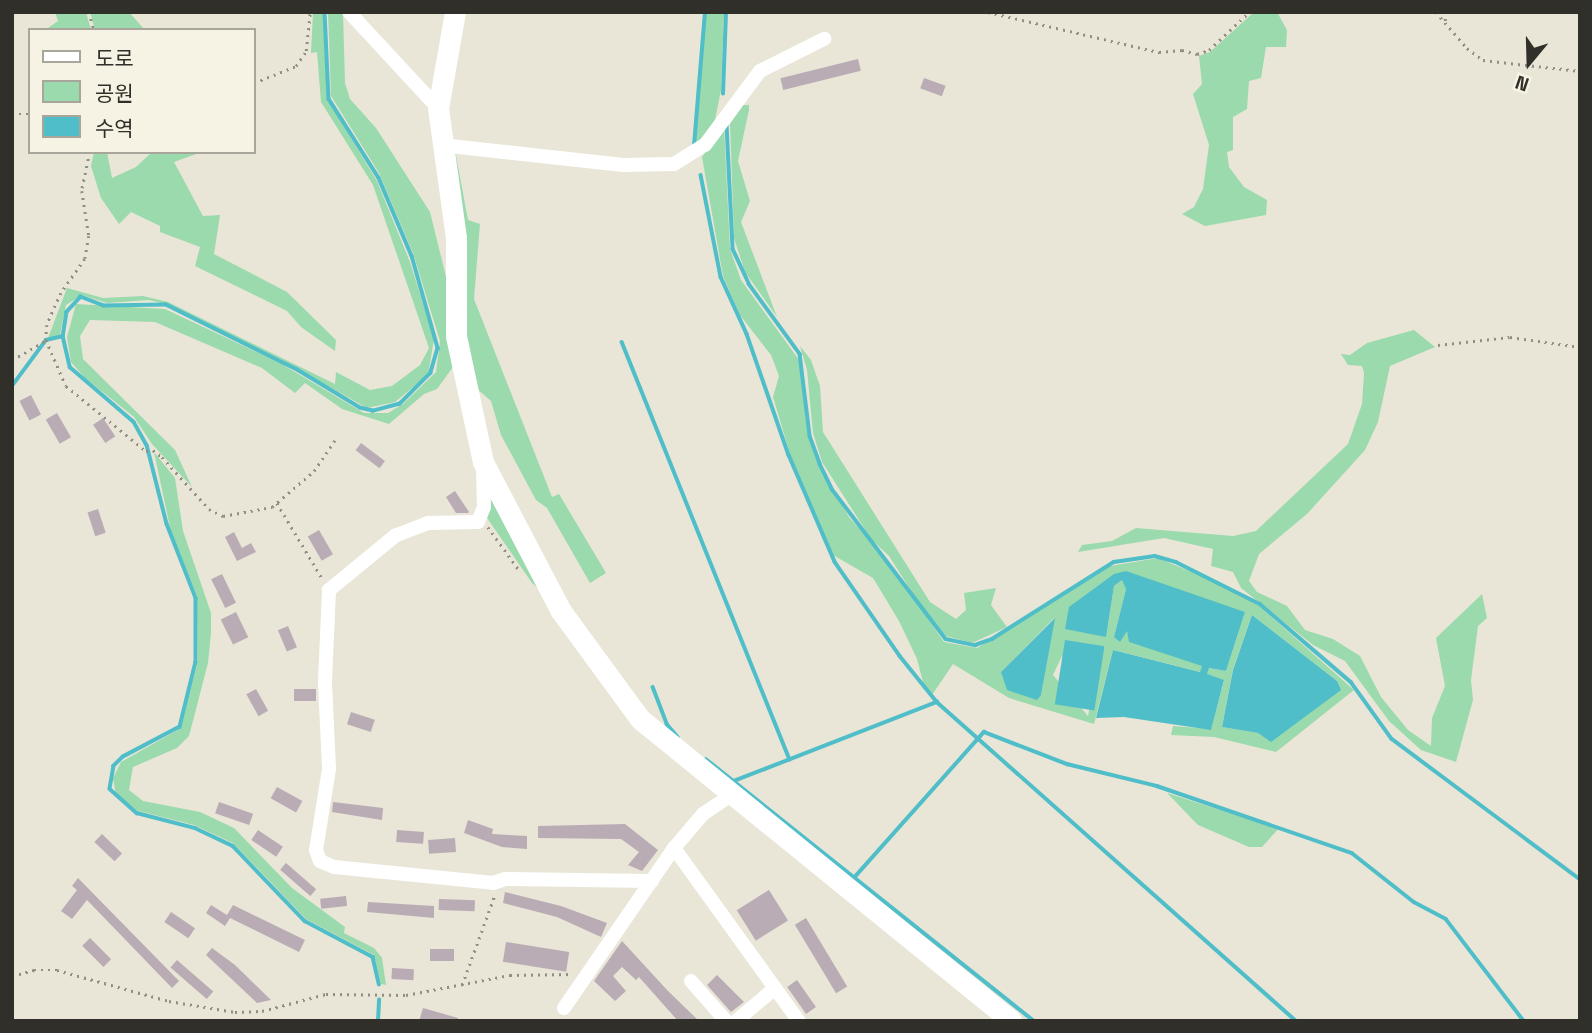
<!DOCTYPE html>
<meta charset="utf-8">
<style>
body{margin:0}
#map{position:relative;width:1592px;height:1033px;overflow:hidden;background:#e9e6d7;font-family:"Space Grotesk","Noto Sans KR",sans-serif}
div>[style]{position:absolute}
.green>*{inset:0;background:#9bdaad}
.water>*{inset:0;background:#4fbec8;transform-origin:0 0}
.stream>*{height:3.5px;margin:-1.75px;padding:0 1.75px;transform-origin:1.75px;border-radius:1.75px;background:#4fbec8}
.building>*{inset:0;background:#baacb5;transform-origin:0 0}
.path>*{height:2.5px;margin-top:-1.25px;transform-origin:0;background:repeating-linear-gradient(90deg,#918e84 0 2px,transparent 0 7px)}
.street>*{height:14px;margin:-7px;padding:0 7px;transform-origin:7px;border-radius:7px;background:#fff}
.secondary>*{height:21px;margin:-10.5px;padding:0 10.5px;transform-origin:10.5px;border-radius:10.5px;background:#fff}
span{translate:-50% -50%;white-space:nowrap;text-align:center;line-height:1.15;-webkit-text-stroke:5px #f7f3e4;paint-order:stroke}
.frame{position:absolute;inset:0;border:14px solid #312f2a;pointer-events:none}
.legend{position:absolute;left:28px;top:28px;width:228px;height:126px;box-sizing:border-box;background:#f7f3e4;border:2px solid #a8a59a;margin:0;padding:9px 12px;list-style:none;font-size:21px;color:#312f2a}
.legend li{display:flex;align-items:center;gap:14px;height:35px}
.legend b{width:35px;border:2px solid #a8a59a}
.north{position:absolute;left:1494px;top:28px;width:70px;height:70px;-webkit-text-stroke:5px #f7f3e4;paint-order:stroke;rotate:199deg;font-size:19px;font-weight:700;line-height:28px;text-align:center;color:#312f2a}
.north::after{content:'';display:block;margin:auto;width:24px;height:32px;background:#312f2a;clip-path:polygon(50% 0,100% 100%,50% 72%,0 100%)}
</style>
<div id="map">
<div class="green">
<i style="clip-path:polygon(55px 12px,86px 12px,91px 30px,45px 30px,58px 21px)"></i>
<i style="clip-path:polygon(90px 12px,129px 12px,144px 29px,95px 30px)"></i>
<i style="clip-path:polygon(313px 12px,323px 12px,327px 99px,377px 181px,410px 262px,434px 339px,428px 375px,395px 402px,367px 408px,282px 360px,165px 304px,149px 300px,107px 303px,82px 295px,66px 305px,60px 335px,48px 338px,67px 288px,103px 298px,143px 296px,168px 302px,335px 384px,336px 372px,370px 390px,392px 386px,420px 365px,429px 348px,373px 185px,321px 102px,317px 52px,311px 53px)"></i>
<i style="clip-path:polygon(328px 12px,343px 12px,345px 83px,350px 99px,376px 128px,430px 212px,450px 293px,453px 367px,437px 389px,424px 394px,389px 424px,342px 409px,305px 383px,295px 393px,262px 368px,155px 322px,90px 320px,80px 336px,83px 359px,175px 450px,192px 487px,152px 444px,134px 417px,84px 377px,71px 362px,67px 337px,76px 304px,165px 309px,280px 363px,364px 413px,388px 413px,403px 404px,436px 372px,440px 341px,413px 253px,379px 173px,331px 96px)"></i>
<i style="clip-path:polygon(706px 12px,724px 12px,721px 90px,715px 120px,695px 149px)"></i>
<i style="clip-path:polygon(1254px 12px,1277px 12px,1287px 30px,1286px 47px,1266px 47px,1261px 78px,1249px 81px,1247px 109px,1233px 117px,1233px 150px,1227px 152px,1229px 167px,1244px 187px,1267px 200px,1266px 215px,1205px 226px,1182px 214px,1194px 207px,1203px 189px,1209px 145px,1193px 94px,1202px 84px,1199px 56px,1210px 52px)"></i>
<i style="clip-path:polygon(743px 105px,749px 105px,749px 110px,738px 161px,750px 201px,741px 222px,777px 317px,745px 272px,734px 238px,730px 124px)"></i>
<i style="clip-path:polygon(evenodd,724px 125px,730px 249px,741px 280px,802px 364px,806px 423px,819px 466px,849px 517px,887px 560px,944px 642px,977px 648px,1110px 566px,1158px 558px,1230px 588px,1259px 606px,1354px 690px,1276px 752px,1214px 737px,1171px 735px,1173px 726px,1211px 729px,1224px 681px,1206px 674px,1208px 668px,1226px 671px,1245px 612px,1114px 574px,1106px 637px,1114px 586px,1122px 580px,1127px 582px,1126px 589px,1114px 637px,1127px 630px,1130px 642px,1203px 665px,1201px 672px,1113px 650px,1094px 724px,1009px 698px,953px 664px,932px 695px,924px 686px,917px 659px,899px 621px,873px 578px,833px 555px,790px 454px,773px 397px,779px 376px,771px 355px,740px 315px,723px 276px,702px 157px,724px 125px,1252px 615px,1337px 681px,1307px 713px,1271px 741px,1258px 733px,1222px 727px,1233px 669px,1252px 615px,724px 125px,1054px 618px,1049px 645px,1041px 695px,1001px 672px,1054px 618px,724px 125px,1105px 646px,1097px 666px,1088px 716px,1053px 675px,1062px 656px,1105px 646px)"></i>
<i style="clip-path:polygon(446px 150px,455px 150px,468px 220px,480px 224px,474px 299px,552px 497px,559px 494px,606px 573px,590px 583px,547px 508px,536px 500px,501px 435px,491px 401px,476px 388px,467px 351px)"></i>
<i style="clip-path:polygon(94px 152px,107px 152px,112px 178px,136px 167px,152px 152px,202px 152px,174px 162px,203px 216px,220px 215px,214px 254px,287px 292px,336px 340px,335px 351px,301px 327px,287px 311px,195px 266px,200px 247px,160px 232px,160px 226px,131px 212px,119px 224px,101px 198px,91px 166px)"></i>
<i style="clip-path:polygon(1414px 330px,1435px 347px,1390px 366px,1378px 422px,1365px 450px,1307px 514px,1259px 554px,1249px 581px,1257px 592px,1287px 606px,1305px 630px,1333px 639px,1360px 656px,1381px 697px,1408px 730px,1431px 746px,1432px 718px,1445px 686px,1436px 638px,1482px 594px,1487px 618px,1478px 626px,1471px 680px,1473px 700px,1456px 762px,1421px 750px,1389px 721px,1345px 661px,1313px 645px,1241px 588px,1233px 572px,1211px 566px,1213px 549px,1164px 538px,1078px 552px,1082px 545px,1112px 541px,1136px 528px,1233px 536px,1256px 531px,1348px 444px,1362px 404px,1364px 373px,1362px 366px,1348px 365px,1341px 354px,1350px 355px,1367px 343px)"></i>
<i style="clip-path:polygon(800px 346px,811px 360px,820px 386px,823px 432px,930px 602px,956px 619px,966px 610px,964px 593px,996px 588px,991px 605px,1007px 627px,972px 643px,946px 636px,924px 611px,889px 556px,871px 539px,822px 462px,813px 433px,807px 370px)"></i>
<i style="clip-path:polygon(154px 452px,175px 478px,183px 531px,211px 613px,211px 633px,208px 663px,189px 736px,177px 748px,133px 767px,129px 790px,143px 801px,200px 812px,234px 828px,292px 888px,345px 927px,344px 933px,374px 948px,382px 958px,386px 985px,381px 984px,374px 955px,306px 919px,233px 843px,194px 825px,135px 810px,116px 795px,113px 778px,121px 762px,181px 728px,198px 661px,197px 596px,171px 532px)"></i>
<i style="clip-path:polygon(485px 472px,552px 600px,532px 583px,485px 515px)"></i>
<i style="clip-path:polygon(1167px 793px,1217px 809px,1280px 827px,1262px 847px,1249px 847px,1198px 825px)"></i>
</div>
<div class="water">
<i style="clip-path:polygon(1126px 571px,1245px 612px,1226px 671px,1209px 668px,1207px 674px,1224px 680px,1211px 730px,1124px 717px,1096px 718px,1113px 650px,1200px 672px,1202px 666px,1129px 642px,1127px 631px,1120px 642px,1114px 637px,1126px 589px,1122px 580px,1114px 586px,1106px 637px,1065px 629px,1069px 607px,1114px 574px)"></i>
<i style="clip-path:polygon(1252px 615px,1337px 681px,1341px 690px,1271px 742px,1258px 733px,1222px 727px,1233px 670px)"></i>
<i style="clip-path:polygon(1055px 618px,1041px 695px,1037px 700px,1007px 690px,1001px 672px)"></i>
<i style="left:1065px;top:640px;width:40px;height:65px;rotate:9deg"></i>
</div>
<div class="stream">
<i style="left:325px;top:12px;width:87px;rotate:87.4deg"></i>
<i style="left:329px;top:99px;width:93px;rotate:57.7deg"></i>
<i style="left:379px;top:178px;width:85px;rotate:67.1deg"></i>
<i style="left:412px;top:256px;width:96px;rotate:74.2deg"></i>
<i style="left:438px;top:348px;width:26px;rotate:106deg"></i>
<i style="left:431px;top:373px;width:44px;rotate:135deg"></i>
<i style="left:400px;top:404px;width:28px;rotate:165deg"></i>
<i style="left:373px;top:411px;width:13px;rotate:-167deg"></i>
<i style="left:360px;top:408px;width:74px;rotate:-148.9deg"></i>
<i style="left:297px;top:370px;width:146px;rotate:-153.6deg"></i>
<i style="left:166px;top:305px;width:62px;rotate:179.1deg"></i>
<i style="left:104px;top:306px;width:25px;rotate:-159deg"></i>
<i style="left:81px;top:297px;width:21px;rotate:133deg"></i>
<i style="left:67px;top:312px;width:24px;rotate:99deg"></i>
<i style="left:63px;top:336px;width:32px;rotate:77deg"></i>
<i style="left:70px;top:367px;width:84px;rotate:40.7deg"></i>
<i style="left:134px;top:422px;width:26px;rotate:61deg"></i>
<i style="left:147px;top:445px;width:81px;rotate:75.8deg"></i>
<i style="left:167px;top:524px;width:79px;rotate:68.6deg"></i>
<i style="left:196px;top:598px;width:64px;rotate:90deg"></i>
<i style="left:196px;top:662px;width:67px;rotate:103.8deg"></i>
<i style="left:180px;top:727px;width:64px;rotate:152.2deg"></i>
<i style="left:123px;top:757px;width:13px;rotate:135deg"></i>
<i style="left:114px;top:766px;width:23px;rotate:100deg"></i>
<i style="left:110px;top:789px;width:36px;rotate:42deg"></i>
<i style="left:137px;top:813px;width:60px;rotate:14.5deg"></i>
<i style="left:195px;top:828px;width:42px;rotate:25.3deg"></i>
<i style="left:233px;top:846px;width:104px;rotate:46.2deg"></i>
<i style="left:305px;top:921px;width:77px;rotate:27.9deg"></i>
<i style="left:373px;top:957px;width:28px;rotate:77deg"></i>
<i style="left:723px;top:94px;width:82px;rotate:-87.9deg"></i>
<i style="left:727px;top:125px;width:124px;rotate:87.2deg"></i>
<i style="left:733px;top:249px;width:38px;rotate:65deg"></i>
<i style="left:749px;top:284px;width:87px;rotate:53.9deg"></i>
<i style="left:800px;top:354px;width:83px;rotate:83deg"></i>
<i style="left:810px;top:436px;width:30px;rotate:70deg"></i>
<i style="left:820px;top:464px;width:28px;rotate:64deg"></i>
<i style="left:832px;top:489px;width:188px;rotate:52.8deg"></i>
<i style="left:946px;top:639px;width:30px;rotate:12deg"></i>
<i style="left:975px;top:645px;width:18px;rotate:-19deg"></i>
<i style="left:992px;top:639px;width:144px;rotate:-32.3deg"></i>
<i style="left:1114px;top:562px;width:41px;rotate:-8.3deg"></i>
<i style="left:1155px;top:556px;width:22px;rotate:16deg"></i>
<i style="left:1176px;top:562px;width:94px;rotate:26.6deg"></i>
<i style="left:1260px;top:604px;width:120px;rotate:40.6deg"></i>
<i style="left:1351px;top:682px;width:70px;rotate:54.3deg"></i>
<i style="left:1392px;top:739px;width:234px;rotate:36.7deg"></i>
<i style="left:694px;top:146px;width:134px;rotate:-85.3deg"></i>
<i style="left:701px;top:175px;width:104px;rotate:78.9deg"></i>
<i style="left:721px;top:277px;width:63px;rotate:65.5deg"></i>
<i style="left:747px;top:334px;width:128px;rotate:70.9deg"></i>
<i style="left:789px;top:455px;width:116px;rotate:66.7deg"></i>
<i style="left:835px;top:562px;width:114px;rotate:55.3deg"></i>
<i style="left:900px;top:656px;width:59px;rotate:51.2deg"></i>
<i style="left:937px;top:702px;width:480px;rotate:41.6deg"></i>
<i style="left:622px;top:342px;width:450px;rotate:68.1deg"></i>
<i style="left:12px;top:386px;width:57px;rotate:-53.5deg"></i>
<i style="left:46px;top:340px;width:17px;rotate:-13deg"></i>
<i style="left:653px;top:687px;width:40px;rotate:69deg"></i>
<i style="left:667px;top:724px;width:17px;rotate:50deg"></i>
<i style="left:706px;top:759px;width:420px;rotate:38.6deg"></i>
<i style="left:734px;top:781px;width:218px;rotate:-21.3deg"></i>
<i style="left:853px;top:879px;width:197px;rotate:-48.3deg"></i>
<i style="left:984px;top:732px;width:89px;rotate:21.1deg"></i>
<i style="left:1067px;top:764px;width:93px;rotate:13.7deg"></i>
<i style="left:1157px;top:786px;width:206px;rotate:19deg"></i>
<i style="left:1352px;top:853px;width:79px;rotate:38.3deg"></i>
<i style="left:1414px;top:902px;width:36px;rotate:28deg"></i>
<i style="left:1446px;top:919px;width:128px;rotate:52.6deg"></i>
<i style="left:378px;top:1021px;width:21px;rotate:-87deg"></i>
</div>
<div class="building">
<i style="left:858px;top:59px;width:12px;height:80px;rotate:76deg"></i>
<i style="left:924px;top:78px;width:23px;height:11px;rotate:20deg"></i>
<i style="left:31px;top:395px;width:22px;height:13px;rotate:63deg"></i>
<i style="left:57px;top:413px;width:28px;height:13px;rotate:60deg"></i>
<i style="left:103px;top:418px;width:22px;height:12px;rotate:56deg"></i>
<i style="left:361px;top:443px;width:30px;height:9px;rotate:37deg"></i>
<i style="clip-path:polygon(455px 491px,469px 512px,468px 513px,456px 513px,446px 497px)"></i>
<i style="left:98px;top:509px;width:25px;height:11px;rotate:72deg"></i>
<i style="left:319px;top:530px;width:28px;height:13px;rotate:60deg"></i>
<i style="clip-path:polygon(234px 532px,242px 548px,251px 543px,256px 552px,237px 561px,225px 537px)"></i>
<i style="left:222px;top:574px;width:32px;height:12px;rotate:64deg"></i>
<i style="left:236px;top:612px;width:28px;height:17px;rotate:64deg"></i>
<i style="left:288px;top:626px;width:23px;height:11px;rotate:67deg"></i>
<i style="left:256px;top:689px;width:25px;height:11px;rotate:61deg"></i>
<i style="left:316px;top:689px;width:12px;height:22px;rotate:90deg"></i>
<i style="left:351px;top:712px;width:25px;height:13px;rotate:18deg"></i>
<i style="left:277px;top:787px;width:29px;height:13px;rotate:29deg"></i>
<i style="left:219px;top:802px;width:36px;height:12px;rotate:19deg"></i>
<i style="clip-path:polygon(333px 802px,383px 808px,382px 820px,332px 812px)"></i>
<i style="clip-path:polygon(468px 820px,493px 829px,492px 834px,527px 836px,527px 849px,502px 847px,464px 833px)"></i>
<i style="clip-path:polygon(625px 824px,658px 850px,642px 871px,628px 865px,639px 852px,621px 839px,538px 838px,538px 826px)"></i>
<i style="left:258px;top:830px;width:30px;height:12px;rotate:34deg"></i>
<i style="left:397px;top:830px;width:27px;height:12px;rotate:4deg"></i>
<i style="left:102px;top:834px;width:28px;height:11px;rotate:44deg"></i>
<i style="left:455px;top:838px;width:14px;height:27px;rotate:86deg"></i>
<i style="left:286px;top:863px;width:40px;height:9px;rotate:41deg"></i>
<i style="clip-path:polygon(78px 878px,179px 981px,172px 988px,87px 900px,72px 919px,61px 911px,77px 890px,72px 886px)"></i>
<i style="left:769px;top:890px;width:36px;height:38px;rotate:58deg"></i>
<i style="clip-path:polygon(505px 892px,561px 906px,607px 923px,601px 937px,557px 917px,503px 903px)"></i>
<i style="left:346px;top:896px;width:10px;height:26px;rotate:84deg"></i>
<i style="left:439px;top:899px;width:36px;height:11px;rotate:2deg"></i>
<i style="clip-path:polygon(368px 902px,434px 906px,434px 918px,367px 912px)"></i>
<i style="clip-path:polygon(211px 905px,227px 915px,233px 905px,305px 940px,299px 952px,230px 918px,225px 926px,206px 913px)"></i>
<i style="left:171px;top:912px;width:29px;height:12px;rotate:34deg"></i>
<i style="left:806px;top:918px;width:80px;height:13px;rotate:59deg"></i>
<i style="left:90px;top:938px;width:30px;height:11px;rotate:45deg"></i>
<i style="clip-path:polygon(622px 941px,668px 991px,699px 1021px,678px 1021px,639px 977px,636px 980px,622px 967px,613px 976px,626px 991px,615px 1001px,594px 981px)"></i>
<i style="left:506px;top:942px;width:64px;height:20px;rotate:9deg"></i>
<i style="clip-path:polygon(212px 948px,235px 965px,271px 1000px,257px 1003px,206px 955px)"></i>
<i style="left:430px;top:949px;width:24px;height:12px"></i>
<i style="left:177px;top:960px;width:48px;height:10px;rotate:41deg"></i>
<i style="left:392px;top:968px;width:22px;height:11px;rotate:3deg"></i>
<i style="clip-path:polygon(717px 975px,744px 1002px,731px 1012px,707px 985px)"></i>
<i style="left:797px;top:980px;width:33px;height:12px;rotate:55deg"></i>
<i style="clip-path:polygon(423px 1008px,458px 1018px,457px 1021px,419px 1021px)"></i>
</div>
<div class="path">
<i style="left:89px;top:12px;width:19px;rotate:74deg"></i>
<i style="left:988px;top:12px;width:176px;rotate:13.2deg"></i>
<i style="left:1159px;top:52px;width:23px;rotate:-5deg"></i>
<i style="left:1182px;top:50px;width:16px;rotate:15deg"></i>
<i style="left:1197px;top:54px;width:13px;rotate:-18deg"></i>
<i style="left:1209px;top:50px;width:55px;rotate:-43.5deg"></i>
<i style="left:1436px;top:12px;width:48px;rotate:49.3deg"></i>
<i style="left:1467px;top:48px;width:20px;rotate:37deg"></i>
<i style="left:1483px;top:60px;width:98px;rotate:6.5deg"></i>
<i style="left:1445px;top:12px;width:13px;rotate:86deg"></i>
<i style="left:254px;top:83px;width:45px;rotate:-22deg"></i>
<i style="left:296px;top:66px;width:18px;rotate:-56deg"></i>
<i style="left:306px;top:51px;width:39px;rotate:-84deg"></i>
<i style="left:12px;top:114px;width:18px"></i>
<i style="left:90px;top:152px;width:40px;rotate:102deg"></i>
<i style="left:82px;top:191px;width:46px;rotate:81.2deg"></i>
<i style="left:89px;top:236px;width:23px;rotate:100deg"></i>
<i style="left:85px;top:259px;width:42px;rotate:125.2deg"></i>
<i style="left:61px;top:293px;width:35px;rotate:114deg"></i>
<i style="left:47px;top:325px;width:15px;rotate:94deg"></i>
<i style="left:46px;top:340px;width:50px;rotate:66.5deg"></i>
<i style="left:66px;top:386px;width:103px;rotate:39.1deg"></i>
<i style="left:146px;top:451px;width:7px;rotate:-8deg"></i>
<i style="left:153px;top:450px;width:11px;rotate:38deg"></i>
<i style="left:162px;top:457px;width:70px;rotate:47.9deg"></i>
<i style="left:209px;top:509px;width:16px;rotate:27deg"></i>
<i style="left:223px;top:516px;width:50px;rotate:-10.4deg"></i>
<i style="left:272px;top:507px;width:55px;rotate:-40.6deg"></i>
<i style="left:314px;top:471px;width:37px;rotate:-56deg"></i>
<i style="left:1438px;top:345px;width:72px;rotate:-6.3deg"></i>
<i style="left:1510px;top:337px;width:71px;rotate:8.1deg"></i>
<i style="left:12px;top:360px;width:39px;rotate:-30deg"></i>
<i style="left:277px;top:503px;width:87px;rotate:59deg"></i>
<i style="left:488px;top:527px;width:53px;rotate:54.2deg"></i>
<i style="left:12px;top:976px;width:23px;rotate:-15deg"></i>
<i style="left:34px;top:970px;width:23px"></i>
<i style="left:57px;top:970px;width:116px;rotate:15.5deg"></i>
<i style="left:169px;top:1001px;width:67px;rotate:9.5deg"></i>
<i style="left:235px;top:1012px;width:27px;rotate:-2deg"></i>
<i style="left:262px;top:1011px;width:66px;rotate:-14.9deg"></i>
<i style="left:326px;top:994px;width:80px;rotate:0.7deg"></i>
<i style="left:406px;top:995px;width:106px;rotate:-10.9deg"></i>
<i style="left:510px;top:975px;width:63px;rotate:-0.9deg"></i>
<i style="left:462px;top:985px;width:94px;rotate:-70deg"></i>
</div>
<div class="street">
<i style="left:349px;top:12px;width:131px;rotate:47.2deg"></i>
<i style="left:441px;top:145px;width:183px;rotate:6.3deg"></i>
<i style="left:623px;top:165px;width:51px;rotate:-1.1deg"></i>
<i style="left:674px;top:164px;width:36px;rotate:-32deg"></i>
<i style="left:705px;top:145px;width:92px;rotate:-53.4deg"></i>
<i style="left:760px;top:71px;width:72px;rotate:-26.6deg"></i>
<i style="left:483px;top:467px;width:40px;rotate:88.6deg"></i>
<i style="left:484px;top:507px;width:16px;rotate:112deg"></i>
<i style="left:478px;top:522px;width:50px;rotate:178.9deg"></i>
<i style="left:428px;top:523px;width:34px;rotate:159deg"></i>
<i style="left:396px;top:535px;width:87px;rotate:140.6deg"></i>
<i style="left:329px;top:590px;width:93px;rotate:92.5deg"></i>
<i style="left:325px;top:683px;width:86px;rotate:87.3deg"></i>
<i style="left:329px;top:769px;width:82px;rotate:99.1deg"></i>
<i style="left:316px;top:850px;width:12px;rotate:70deg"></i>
<i style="left:320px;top:861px;width:15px;rotate:23deg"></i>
<i style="left:334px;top:867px;width:160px;rotate:5.7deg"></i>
<i style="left:493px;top:883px;width:13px;rotate:-18deg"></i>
<i style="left:505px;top:879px;width:147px;rotate:0.8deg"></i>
<i style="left:674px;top:848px;width:213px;rotate:54.2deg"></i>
<i style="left:691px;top:981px;width:53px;rotate:48.8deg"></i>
<i style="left:564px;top:1008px;width:194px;rotate:-55.5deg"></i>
<i style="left:674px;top:848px;width:45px;rotate:-49.5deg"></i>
<i style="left:703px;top:814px;width:34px;rotate:-34deg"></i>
<i style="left:736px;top:1021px;width:51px;rotate:-40.2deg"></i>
</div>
<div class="secondary">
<i style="left:455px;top:12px;width:97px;rotate:100deg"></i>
<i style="left:438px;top:108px;width:131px;rotate:82.1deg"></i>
<i style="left:456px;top:238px;width:98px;rotate:90deg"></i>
<i style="left:456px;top:336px;width:129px;rotate:77.9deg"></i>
<i style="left:483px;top:462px;width:168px;rotate:62.4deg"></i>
<i style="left:561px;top:611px;width:134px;rotate:53.8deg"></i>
<i style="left:640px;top:719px;width:478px;rotate:39.1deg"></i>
</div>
<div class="frame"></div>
<ul class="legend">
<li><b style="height:9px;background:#fff"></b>도로</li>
<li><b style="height:19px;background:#9bdaad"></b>공원</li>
<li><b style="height:19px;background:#4fbec8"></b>수역</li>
</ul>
<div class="north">N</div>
</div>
